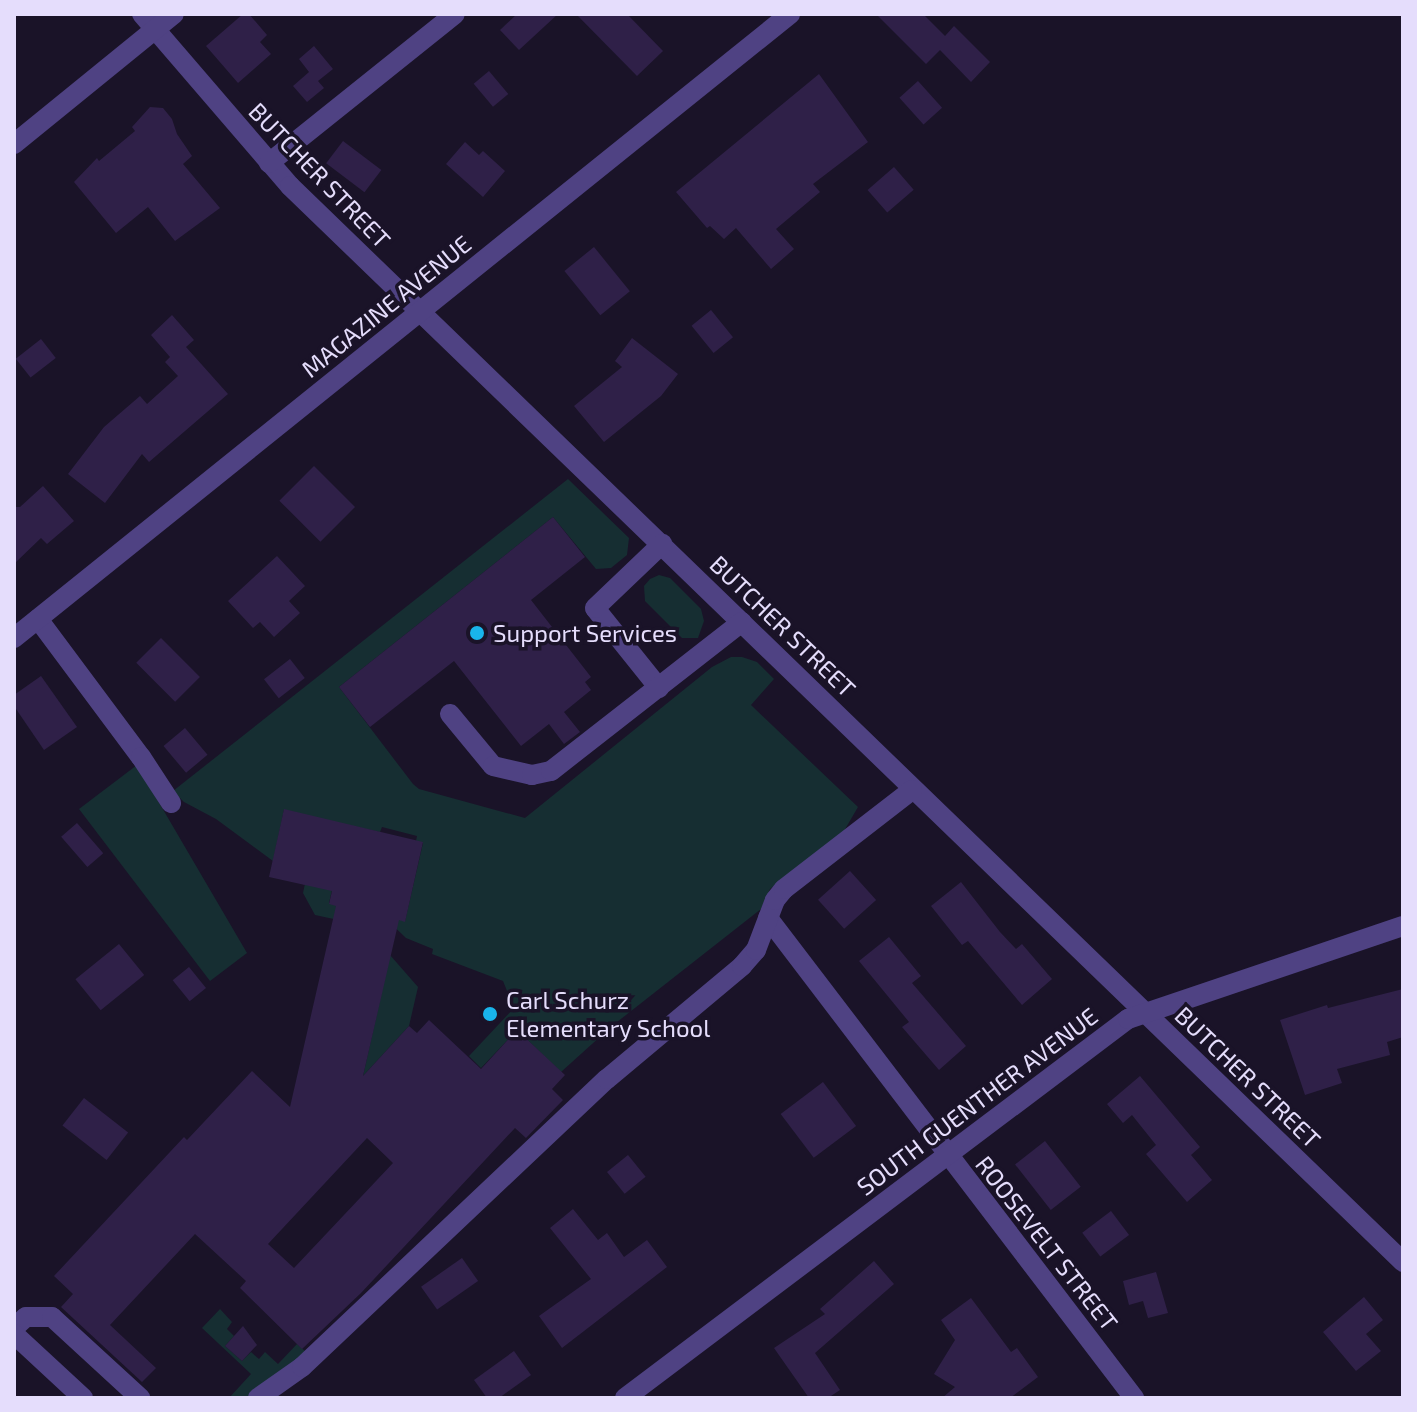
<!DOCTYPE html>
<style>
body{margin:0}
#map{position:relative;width:1417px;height:1412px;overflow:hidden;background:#1a1328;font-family:"Exo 2",sans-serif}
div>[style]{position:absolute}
.green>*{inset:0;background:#162e32}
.building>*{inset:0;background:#2f2048;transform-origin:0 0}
.minor>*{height:20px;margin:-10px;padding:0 10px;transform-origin:10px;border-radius:10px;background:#4f4283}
.dots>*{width:22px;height:22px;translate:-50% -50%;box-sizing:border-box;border:4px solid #1a1328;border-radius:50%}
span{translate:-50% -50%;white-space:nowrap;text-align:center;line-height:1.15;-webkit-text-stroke:7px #1a1328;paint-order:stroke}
.street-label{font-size:24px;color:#e5ddfc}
.poi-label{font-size:24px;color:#e5ddfc}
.left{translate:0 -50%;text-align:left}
.frame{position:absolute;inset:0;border:16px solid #e5ddfc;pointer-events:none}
</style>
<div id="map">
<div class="green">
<i style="clip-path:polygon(568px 479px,629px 538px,627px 555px,611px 568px,596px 569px,553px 517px,339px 687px,413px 784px,419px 789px,525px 818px,712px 667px,731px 657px,742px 657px,757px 662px,774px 679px,751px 705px,858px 807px,844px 831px,770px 889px,761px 909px,612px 1026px,561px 1072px,517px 1030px,481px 1068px,469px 1056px,514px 1008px,503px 981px,432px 954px,433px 949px,406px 938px,383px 916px,405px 921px,423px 843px,416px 841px,417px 836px,382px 827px,380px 832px,347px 825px,329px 903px,360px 911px,357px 924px,315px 915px,303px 893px,313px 846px,284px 810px,273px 861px,216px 819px,184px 802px,173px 791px)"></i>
<i style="clip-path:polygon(659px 575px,670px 578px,701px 609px,704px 621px,698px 638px,682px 638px,645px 601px,644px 586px,650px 579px)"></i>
<i style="clip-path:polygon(137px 765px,247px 953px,210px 981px,79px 809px)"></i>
<i style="clip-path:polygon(390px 955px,418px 987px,409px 1026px,363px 1076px)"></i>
<i style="clip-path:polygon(220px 1309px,232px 1322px,227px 1329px,234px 1336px,225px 1346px,242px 1361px,251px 1352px,259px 1359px,265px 1352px,278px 1364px,297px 1344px,306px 1352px,247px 1398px,229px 1398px,251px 1374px,202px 1328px)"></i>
</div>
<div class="building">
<i style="clip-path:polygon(243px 14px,249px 14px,267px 35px,260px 42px,271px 54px,238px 83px,206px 46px)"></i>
<i style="clip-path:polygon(517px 14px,558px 14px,519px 50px,500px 30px)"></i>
<i style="clip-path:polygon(576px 14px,627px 14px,663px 51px,637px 76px)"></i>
<i style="clip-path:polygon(876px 14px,923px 14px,945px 36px,954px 26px,990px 62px,971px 82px,940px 50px,926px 64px)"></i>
<i style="clip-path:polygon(314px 46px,333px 69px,318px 81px,324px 88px,307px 102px,293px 86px,309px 72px,299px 59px)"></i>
<i style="left:489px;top:71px;width:30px;height:20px;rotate:50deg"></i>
<i style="clip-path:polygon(819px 74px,868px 142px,813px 184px,820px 192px,776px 229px,794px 249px,771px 269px,736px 228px,724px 239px,710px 226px,707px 228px,676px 192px)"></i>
<i style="left:918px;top:81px;width:36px;height:25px;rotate:48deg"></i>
<i style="clip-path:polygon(150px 107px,163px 108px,172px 119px,177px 134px,192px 156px,183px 164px,220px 208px,175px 241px,148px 207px,116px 233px,74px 182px,97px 158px,99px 161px,135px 131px,132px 127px)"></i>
<i style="left:343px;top:141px;width:48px;height:28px;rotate:37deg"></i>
<i style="clip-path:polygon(465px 142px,479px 155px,483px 151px,505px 171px,483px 197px,446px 164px)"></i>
<i style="left:894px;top:167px;width:30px;height:35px;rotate:49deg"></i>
<i style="left:594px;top:247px;width:57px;height:38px;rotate:51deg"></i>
<i style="left:711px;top:310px;width:35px;height:25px;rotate:51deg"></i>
<i style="clip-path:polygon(172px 315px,194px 340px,186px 347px,228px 394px,149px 462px,142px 454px,105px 503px,68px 474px,104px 427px,140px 396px,147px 404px,178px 376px,165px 362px,170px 357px,151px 335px)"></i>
<i style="clip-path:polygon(632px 338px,678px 374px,661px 396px,604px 442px,574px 406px,622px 367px,615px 361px)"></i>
<i style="left:41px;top:339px;width:24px;height:32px;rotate:52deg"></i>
<i style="left:314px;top:466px;width:58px;height:49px;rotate:45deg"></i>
<i style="clip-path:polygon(43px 486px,74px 521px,47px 544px,41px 538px,14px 564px,14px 507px,20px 507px)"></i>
<i style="clip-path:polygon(553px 517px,585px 557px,531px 600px,591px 677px,585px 682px,591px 690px,564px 712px,580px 732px,564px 744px,549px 724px,521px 746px,454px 661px,370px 727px,339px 687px)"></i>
<i style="clip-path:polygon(277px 556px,305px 586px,289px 601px,300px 613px,274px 637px,260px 622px,253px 628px,228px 601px)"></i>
<i style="left:161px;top:638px;width:55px;height:35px;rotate:45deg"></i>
<i style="left:290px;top:659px;width:24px;height:33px;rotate:52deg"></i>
<i style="clip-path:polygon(41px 676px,77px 727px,44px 750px,14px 706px,14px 695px)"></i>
<i style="left:185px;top:728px;width:35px;height:28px;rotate:50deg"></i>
<i style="clip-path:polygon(evenodd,284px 809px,423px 842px,405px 922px,399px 920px,363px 1076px,409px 1026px,417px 1033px,429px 1020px,481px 1069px,517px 1030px,565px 1075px,552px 1089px,563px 1100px,526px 1138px,515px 1128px,361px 1293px,302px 1349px,240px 1288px,246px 1281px,195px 1234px,110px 1325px,156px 1368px,142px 1382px,61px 1307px,73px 1294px,54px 1276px,184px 1137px,187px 1140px,252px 1071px,290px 1107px,336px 906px,329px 904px,332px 891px,269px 877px,284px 809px,367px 1138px,393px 1163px,294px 1268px,268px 1244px,367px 1138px)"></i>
<i style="left:77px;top:823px;width:40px;height:21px;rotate:49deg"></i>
<i style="left:850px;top:871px;width:39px;height:43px;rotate:48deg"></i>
<i style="clip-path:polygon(961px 882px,1000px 932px,1016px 949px,1022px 944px,1052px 979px,1022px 1005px,968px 941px,962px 945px,931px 906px)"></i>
<i style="clip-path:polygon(889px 937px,921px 976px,912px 983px,966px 1046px,939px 1070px,902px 1027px,909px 1022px,859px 961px)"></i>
<i style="left:119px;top:944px;width:40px;height:56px;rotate:51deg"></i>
<i style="left:189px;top:967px;width:27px;height:21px;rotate:51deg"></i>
<i style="clip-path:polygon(1403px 989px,1403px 1037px,1387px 1042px,1390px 1055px,1337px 1069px,1342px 1083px,1305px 1095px,1280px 1020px,1327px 1005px,1328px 1008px)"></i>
<i style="clip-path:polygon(1140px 1076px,1200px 1147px,1191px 1155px,1212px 1180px,1187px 1202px,1146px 1154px,1156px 1145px,1132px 1115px,1123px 1123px,1107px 1104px)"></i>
<i style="left:823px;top:1082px;width:55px;height:53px;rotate:53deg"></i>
<i style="left:84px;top:1098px;width:56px;height:35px;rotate:38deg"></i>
<i style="left:1045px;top:1141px;width:58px;height:38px;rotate:52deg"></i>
<i style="left:628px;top:1155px;width:28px;height:27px;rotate:51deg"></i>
<i style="clip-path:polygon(573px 1209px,598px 1240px,607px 1233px,624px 1257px,647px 1240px,667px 1267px,562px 1348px,539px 1316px,591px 1279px,550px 1228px)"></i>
<i style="left:1111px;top:1211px;width:30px;height:36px;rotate:53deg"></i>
<i style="left:462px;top:1258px;width:28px;height:50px;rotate:55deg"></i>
<i style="clip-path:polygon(874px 1261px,894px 1284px,815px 1353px,840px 1390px,828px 1398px,809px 1398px,774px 1348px,825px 1314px,820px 1309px)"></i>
<i style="clip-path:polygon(1156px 1272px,1168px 1313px,1148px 1318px,1143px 1301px,1129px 1305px,1123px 1281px)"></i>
<i style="clip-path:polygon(1364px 1297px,1383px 1320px,1366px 1334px,1381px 1351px,1356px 1371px,1323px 1332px)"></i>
<i style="clip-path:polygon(971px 1298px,1011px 1352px,1017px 1348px,1038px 1377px,1010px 1398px,942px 1398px,955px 1387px,934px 1374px,955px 1340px,941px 1320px)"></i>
<i style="clip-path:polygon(243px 1326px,257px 1345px,242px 1361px,225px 1346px)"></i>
<i style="clip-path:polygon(514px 1351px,531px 1375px,499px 1398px,487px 1398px,474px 1380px)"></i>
</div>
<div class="minor">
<i style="left:142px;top:14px;width:227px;rotate:49.3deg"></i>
<i style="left:290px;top:186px;width:1548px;rotate:44.03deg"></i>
<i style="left:14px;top:144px;width:206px;rotate:-39.1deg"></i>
<i style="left:269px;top:163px;width:238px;rotate:-38.7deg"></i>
<i style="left:38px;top:619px;width:172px;rotate:53.3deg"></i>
<i style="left:141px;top:757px;width:55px;rotate:56.9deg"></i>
<i style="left:14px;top:638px;width:996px;rotate:-38.8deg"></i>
<i style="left:659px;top:688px;width:102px;rotate:-128.7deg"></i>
<i style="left:595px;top:608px;width:93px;rotate:-43.7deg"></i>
<i style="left:450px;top:714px;width:67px;rotate:50.4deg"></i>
<i style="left:493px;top:766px;width:40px;rotate:13deg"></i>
<i style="left:532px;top:775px;width:19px;rotate:-12deg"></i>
<i style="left:551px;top:771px;width:242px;rotate:-38deg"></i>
<i style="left:768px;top:918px;width:604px;rotate:52.67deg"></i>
<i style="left:14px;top:1328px;width:16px;rotate:-43deg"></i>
<i style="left:26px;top:1317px;width:26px"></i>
<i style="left:52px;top:1317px;width:120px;rotate:42.6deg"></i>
<i style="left:14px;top:1334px;width:94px;rotate:42.8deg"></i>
<i style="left:258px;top:1398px;width:54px;rotate:-35.2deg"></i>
<i style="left:302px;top:1367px;width:419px;rotate:-43.4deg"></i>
<i style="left:607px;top:1079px;width:176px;rotate:-39.9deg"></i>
<i style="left:742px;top:966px;width:21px;rotate:-49deg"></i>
<i style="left:756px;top:950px;width:53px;rotate:-69.2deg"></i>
<i style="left:775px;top:900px;width:14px;rotate:-51deg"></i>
<i style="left:784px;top:889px;width:162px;rotate:-37.7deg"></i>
<i style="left:625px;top:1398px;width:630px;rotate:-37deg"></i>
<i style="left:1128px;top:1019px;width:290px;rotate:-18.7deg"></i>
</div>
<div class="dots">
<i style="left:477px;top:633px;background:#19b4eb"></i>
<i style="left:490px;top:1014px;background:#19b4eb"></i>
</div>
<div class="street-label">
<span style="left:320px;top:175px;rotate:46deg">BUTCHER STREET</span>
<span style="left:386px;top:306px;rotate:-39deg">MAGAZINE AVENUE</span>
<span style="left:783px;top:626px;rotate:44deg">BUTCHER STREET</span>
<span style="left:1248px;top:1077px;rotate:44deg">BUTCHER STREET</span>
<span style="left:977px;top:1101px;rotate:-37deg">SOUTH GUENTHER AVENUE</span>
<span style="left:1047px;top:1243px;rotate:52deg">ROOSEVELT STREET</span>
</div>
<div class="poi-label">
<span class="left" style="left:493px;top:633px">Support Services</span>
<span class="left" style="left:506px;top:1014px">Carl Schurz<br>Elementary School</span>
</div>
<div class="frame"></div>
</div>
